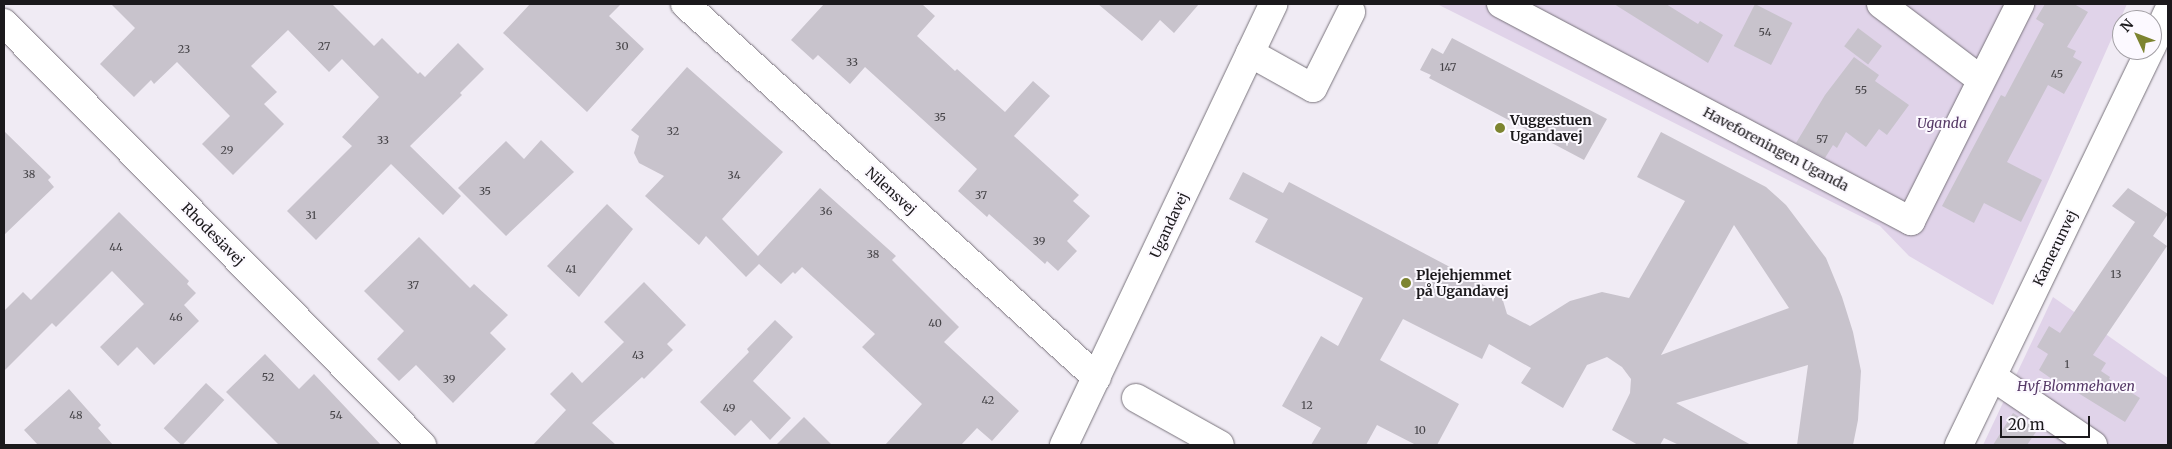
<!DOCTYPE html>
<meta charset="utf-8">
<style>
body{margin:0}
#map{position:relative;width:2172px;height:449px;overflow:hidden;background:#f0ebf4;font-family:Merriweather,serif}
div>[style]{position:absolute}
.green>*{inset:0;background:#e0d3e9}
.building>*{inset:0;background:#c8c3cc;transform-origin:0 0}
.roads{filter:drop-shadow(0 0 1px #79747c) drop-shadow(0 0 1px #79747c)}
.minor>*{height:28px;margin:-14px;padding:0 14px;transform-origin:14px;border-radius:14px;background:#fff}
.dots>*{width:14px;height:14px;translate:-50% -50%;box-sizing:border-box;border:2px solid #fcf9ff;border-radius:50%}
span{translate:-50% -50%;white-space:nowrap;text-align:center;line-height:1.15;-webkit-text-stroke:4px #fcf9ff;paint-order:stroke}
.number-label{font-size:11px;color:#464448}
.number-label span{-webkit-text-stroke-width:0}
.poi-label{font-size:14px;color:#1b191c;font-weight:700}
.left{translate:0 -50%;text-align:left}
.park-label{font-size:14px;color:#563967;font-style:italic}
.street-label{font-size:14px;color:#1b191c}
.frame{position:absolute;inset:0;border:5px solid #1b191c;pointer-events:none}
.north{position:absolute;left:2112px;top:10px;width:50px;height:50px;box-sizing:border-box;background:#fcf9ff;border:1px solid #a29fa4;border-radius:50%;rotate:313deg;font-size:14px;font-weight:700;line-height:20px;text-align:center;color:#1b191c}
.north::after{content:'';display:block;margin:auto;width:18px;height:22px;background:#7d8430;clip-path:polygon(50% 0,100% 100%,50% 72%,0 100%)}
.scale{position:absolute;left:2000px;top:416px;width:90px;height:22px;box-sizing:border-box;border:2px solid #1b191c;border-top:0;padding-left:6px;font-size:15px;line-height:18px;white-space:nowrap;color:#1b191c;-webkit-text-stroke:4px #fcf9ff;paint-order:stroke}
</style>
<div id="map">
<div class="green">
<i style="clip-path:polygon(1437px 4px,2127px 4px,1993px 305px,1909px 256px,1880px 226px)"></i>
<i style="clip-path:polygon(2053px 297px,2168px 378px,2168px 445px,1983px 445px)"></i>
</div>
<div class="building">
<i style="clip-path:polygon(111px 4px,332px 4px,374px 46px,382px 38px,418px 74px,420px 72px,425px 77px,458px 43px,484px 69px,460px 93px,462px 95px,410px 146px,461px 196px,443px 215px,391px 164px,316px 240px,287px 211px,352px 146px,342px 137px,379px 97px,342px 59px,329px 72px,288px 30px,251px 66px,277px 92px,264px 104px,284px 124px,233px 175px,202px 144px,230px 116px,177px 62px,154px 84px,151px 80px,134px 97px,100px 64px,135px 28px)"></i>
<i style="clip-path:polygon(530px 4px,621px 4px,609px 16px,644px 49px,587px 112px,503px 33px)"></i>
<i style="clip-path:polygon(824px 4px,922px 4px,935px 16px,917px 36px,955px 71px,957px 69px,1005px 112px,1033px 81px,1050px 96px,1014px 136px,1079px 195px,1073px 201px,1090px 216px,1067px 241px,1077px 251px,1058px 271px,1047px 261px,1045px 264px,989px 214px,987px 217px,958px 191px,977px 169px,865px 67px,850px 84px,818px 55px,813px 60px,791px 40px)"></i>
<i style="clip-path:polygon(1098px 4px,1199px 4px,1174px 33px,1160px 20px,1142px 41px)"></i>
<i style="clip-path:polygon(1614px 4px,1666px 4px,1698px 24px,1700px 21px,1723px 35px,1708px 63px)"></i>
<i style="left:1755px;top:4px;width:42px;height:47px;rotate:27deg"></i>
<i style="clip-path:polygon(2045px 4px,2074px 4px,2088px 12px,2067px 47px,2076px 51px,2073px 57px,2082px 62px,2064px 94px,2048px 85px,2007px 162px,2042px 180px,2021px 222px,1984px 203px,1974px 223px,1942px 206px,2001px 95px,2005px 97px,2044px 24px,2036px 19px)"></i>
<i style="left:1858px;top:28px;width:30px;height:23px;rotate:37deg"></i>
<i style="clip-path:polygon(1452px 38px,1607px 119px,1584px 160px,1429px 78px,1431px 75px,1420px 70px,1432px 48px,1443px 54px)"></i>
<i style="clip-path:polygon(1854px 57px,1879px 75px,1875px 81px,1909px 105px,1887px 135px,1879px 129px,1866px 147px,1846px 132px,1837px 148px,1833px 145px,1825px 158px,1796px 143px,1825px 95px)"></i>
<i style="clip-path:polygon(687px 67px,783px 152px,722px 219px,758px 256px,820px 188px,896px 256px,892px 260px,959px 327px,944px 342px,1019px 411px,992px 441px,977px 428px,961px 445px,885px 445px,922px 404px,862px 347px,875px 334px,802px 267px,795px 274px,793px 272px,781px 284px,759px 264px,746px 277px,706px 236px,699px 245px,645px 196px,664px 176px,639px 163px,634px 153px,639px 136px,631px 130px)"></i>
<i style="clip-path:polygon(4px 131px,51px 177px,48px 180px,54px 187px,4px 235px)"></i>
<i style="clip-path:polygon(evenodd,1661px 132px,1766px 187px,1786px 205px,1826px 258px,1842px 297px,1853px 332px,1861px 371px,1858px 420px,1853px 445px,1797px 445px,1808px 365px,1676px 403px,1751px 445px,1679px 445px,1664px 438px,1660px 445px,1638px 445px,1612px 430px,1630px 393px,1631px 379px,1622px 367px,1607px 357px,1587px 365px,1563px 408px,1521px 383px,1531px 368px,1489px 344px,1482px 359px,1403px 319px,1380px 360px,1459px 404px,1437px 445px,1416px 445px,1377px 425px,1366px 445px,1311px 445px,1321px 428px,1282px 406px,1321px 336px,1338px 346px,1363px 298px,1255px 242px,1268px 219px,1229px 199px,1243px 172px,1283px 193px,1289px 182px,1501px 294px,1507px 314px,1530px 326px,1570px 301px,1602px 292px,1629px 298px,1685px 201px,1637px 177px,1661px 132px,1734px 225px,1789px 308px,1661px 355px,1734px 225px)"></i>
<i style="clip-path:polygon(541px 140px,574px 172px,506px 236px,458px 188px,506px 141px,524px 159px)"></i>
<i style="clip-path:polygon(2128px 188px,2168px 214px,2153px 236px,2167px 246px,2093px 355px,2106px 363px,2101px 371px,2110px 377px,2109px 379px,2140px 398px,2125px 422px,2070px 388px,2069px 391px,2039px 370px,2048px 354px,2037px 347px,2049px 326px,2060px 333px,2135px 222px,2112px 206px)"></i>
<i style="clip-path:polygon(607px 204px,633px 229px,579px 297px,547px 266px)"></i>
<i style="clip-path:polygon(119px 212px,189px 281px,187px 284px,196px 293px,184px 305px,199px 321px,154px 365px,137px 347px,118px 366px,100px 347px,144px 304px,112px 271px,56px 327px,52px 323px,4px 371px,4px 311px,23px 292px,31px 300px)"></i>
<i style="clip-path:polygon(419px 237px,470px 288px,474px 284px,508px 315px,490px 333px,506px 349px,453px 403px,416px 365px,399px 381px,377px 359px,404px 331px,364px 291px)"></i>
<i style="clip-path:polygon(644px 282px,686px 325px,667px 344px,673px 350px,644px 379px,642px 377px,592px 423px,616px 445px,533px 445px,566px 410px,550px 394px,572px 372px,582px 383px,624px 342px,604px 322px)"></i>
<i style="clip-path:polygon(775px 320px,793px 337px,753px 381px,791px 418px,770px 440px,751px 420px,735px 436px,700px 402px,749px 352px,747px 349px)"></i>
<i style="clip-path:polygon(265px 354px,299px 389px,314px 374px,381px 445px,279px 445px,226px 392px)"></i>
<i style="left:206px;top:383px;width:25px;height:62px;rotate:43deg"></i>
<i style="clip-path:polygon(69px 389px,101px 425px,98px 428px,113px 445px,38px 445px,24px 430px)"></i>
<i style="clip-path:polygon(2013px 413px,2038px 429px,2027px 445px,1993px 445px)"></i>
<i style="clip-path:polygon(804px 417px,832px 445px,776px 445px)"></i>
</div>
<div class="roads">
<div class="minor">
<i style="left:685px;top:4px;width:556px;rotate:42.23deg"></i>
<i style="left:1501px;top:4px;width:464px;rotate:27.9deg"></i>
<i style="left:1911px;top:221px;width:243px;rotate:-63.3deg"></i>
<i style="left:1881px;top:4px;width:124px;rotate:37.1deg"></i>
<i style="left:4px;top:23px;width:594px;rotate:45.27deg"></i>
<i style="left:2152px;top:46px;width:38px;rotate:-65deg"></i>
<i style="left:1250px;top:53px;width:72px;rotate:29.1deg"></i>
<i style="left:1313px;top:88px;width:85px;rotate:-63.4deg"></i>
<i style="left:1993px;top:377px;width:121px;rotate:34.2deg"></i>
<i style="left:1136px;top:398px;width:96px;rotate:29.2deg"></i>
<i style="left:1064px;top:445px;width:488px;rotate:-64.6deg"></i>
<i style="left:1959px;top:445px;width:439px;rotate:-64.2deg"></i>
</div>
</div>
<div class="dots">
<i style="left:1500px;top:128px;background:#7d8430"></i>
<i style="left:1406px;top:283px;background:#7d8430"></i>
</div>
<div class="number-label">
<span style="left:1765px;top:32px">54</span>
<span style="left:324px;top:46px">27</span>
<span style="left:622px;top:46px">30</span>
<span style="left:184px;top:49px">23</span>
<span style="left:852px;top:62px">33</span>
<span style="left:1448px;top:67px">147</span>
<span style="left:2057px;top:74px">45</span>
<span style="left:1861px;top:90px">55</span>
<span style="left:940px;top:117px">35</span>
<span style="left:673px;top:131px">32</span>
<span style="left:1822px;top:139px">57</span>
<span style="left:383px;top:140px">33</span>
<span style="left:227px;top:150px">29</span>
<span style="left:29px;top:174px">38</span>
<span style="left:734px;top:175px">34</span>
<span style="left:485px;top:191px">35</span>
<span style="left:981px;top:195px">37</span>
<span style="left:826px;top:211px">36</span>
<span style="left:311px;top:215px">31</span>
<span style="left:1039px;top:241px">39</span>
<span style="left:116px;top:247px">44</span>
<span style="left:873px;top:254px">38</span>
<span style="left:571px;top:269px">41</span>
<span style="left:2116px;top:274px">13</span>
<span style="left:413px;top:285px">37</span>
<span style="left:176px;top:317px">46</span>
<span style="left:935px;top:323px">40</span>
<span style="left:638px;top:355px">43</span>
<span style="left:2067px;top:364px">1</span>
<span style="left:268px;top:377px">52</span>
<span style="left:449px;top:379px">39</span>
<span style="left:988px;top:400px">42</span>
<span style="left:1307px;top:405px">12</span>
<span style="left:729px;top:408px">49</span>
<span style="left:76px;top:415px">48</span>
<span style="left:336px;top:415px">54</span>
<span style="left:1420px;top:430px">10</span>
</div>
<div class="poi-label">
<span class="left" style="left:1510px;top:128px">Vuggestuen<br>Ugandavej</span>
<span class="left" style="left:1416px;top:283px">Plejehjemmet<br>på Ugandavej</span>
</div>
<div class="park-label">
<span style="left:1942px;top:123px">Uganda</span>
<span style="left:2076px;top:386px">Hvf Blommehaven</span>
</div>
<div class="street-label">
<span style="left:1776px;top:149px;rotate:28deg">Haveforeningen Uganda</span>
<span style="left:891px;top:191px;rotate:42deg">Nilensvej</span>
<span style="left:1169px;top:225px;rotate:-65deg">Ugandavej</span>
<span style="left:213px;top:234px;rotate:45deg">Rhodesiavej</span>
<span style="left:2055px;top:248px;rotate:-64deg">Kamerunvej</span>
</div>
<div class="frame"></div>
<div class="north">N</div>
<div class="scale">20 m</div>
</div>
